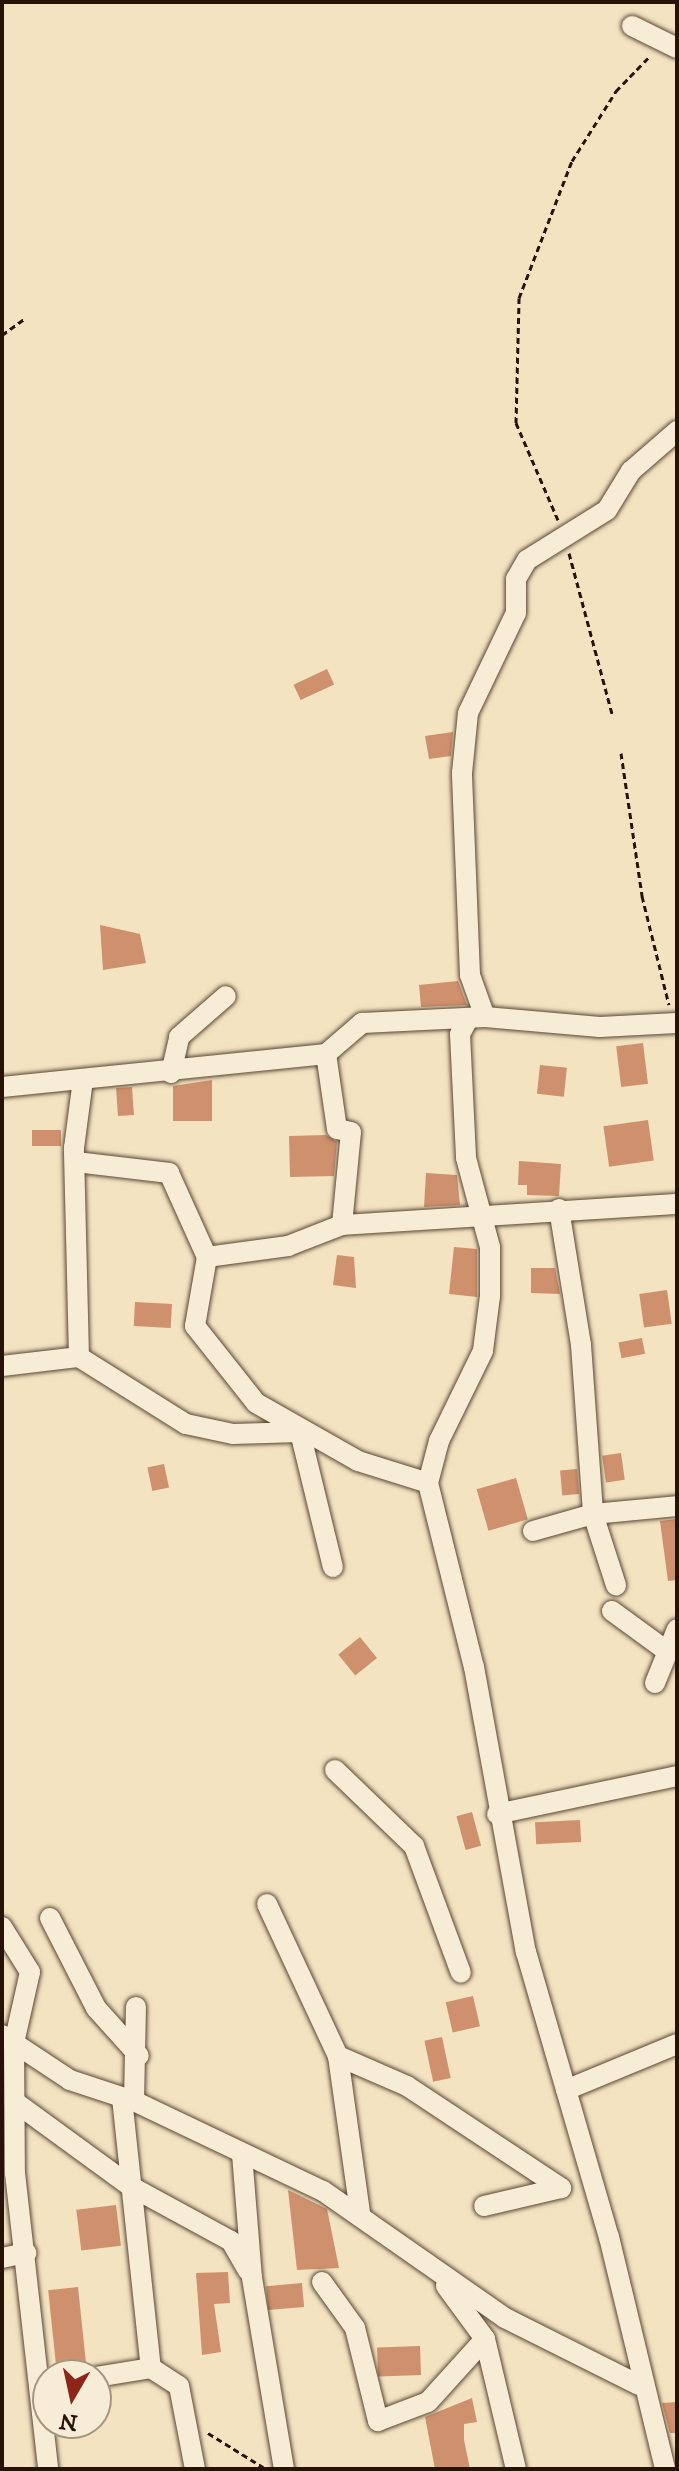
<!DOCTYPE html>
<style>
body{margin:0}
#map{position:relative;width:679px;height:2471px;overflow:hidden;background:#f3e3c1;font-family:"IM FELL DW Pica",serif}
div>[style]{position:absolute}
.building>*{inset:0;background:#cf906d;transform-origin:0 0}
.path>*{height:3px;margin-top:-1.5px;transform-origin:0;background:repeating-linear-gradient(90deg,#271205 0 6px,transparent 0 10px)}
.roads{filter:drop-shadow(0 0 2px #5a4634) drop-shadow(0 0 2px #5a4634)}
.minor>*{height:20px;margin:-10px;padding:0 10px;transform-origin:10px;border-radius:10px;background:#f7edd7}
span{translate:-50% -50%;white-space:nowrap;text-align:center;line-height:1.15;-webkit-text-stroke:6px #f7edd7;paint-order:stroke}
.frame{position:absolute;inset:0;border:4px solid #271205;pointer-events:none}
.north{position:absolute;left:32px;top:2359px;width:80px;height:80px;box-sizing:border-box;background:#f7edd7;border:2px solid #a49583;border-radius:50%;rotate:189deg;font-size:22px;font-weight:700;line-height:32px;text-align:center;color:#271205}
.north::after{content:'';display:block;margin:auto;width:28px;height:36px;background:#8f2418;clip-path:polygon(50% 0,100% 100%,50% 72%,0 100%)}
</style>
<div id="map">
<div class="building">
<i style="left:327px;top:669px;width:17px;height:37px;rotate:65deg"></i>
<i style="clip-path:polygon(453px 732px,451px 756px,429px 759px,425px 736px)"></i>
<i style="clip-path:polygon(100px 925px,140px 934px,146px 963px,103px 970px)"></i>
<i style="clip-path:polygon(458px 981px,467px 1005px,421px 1007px,419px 985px)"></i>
<i style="left:643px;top:1043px;width:41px;height:27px;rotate:83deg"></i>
<i style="left:540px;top:1065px;width:27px;height:29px;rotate:6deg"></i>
<i style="clip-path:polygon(212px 1080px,212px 1121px,173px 1121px,173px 1086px)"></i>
<i style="left:132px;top:1087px;width:28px;height:16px;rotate:86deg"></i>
<i style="left:648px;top:1120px;width:41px;height:45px;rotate:82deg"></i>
<i style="left:32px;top:1130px;width:29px;height:16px"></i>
<i style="clip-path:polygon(326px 1135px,337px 1142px,334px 1176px,290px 1177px,289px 1136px)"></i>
<i style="clip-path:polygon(519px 1161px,561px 1164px,559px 1196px,527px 1195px,527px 1185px,518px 1185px)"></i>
<i style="clip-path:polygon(426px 1173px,457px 1175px,460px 1205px,424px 1207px)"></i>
<i style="clip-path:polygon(454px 1247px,477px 1249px,477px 1297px,449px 1294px)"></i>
<i style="clip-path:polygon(337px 1255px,354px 1257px,356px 1288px,333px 1285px)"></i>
<i style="clip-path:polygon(531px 1268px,555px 1268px,560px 1294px,531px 1293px)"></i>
<i style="left:667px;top:1290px;width:34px;height:28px;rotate:82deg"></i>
<i style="left:135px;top:1302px;width:37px;height:24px;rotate:3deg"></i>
<i style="left:642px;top:1338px;width:16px;height:24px;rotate:79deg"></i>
<i style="left:621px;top:1453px;width:27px;height:19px;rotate:82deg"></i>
<i style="left:164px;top:1464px;width:24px;height:17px;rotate:78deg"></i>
<i style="left:577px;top:1469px;width:25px;height:17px;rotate:85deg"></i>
<i style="left:516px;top:1478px;width:43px;height:41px;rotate:74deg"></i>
<i style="clip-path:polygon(677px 1519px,677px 1580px,668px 1581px,660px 1521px)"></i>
<i style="left:360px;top:1637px;width:27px;height:28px;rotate:51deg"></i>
<i style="left:472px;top:1812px;width:35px;height:16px;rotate:75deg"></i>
<i style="left:580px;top:1820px;width:22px;height:45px;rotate:87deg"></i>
<i style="left:473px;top:1996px;width:31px;height:28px;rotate:77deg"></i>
<i style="left:442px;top:2037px;width:42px;height:18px;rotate:78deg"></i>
<i style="clip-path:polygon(288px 2190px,327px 2209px,339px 2268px,297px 2270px)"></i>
<i style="left:116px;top:2205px;width:41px;height:40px;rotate:83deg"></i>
<i style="clip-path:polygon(228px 2272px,230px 2303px,214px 2304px,221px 2352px,202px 2355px,196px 2273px)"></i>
<i style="left:302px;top:2283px;width:24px;height:36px;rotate:85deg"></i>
<i style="left:78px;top:2287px;width:81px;height:30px;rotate:84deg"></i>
<i style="left:420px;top:2346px;width:29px;height:43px;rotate:88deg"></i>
<i style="clip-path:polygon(472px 2398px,477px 2422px,464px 2424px,464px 2440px,470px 2469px,435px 2469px,425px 2417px)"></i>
<i style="clip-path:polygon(677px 2402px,677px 2433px,670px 2433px,662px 2403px)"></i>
</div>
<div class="path">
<i style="left:2px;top:335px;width:29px;rotate:-36deg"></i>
<i style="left:558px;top:520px;width:106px;rotate:-113.4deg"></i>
<i style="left:516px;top:423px;width:125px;rotate:-88.6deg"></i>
<i style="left:519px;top:298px;width:147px;rotate:-68.9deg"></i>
<i style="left:572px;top:161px;width:83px;rotate:-57.8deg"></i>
<i style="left:616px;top:91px;width:47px;rotate:-45.9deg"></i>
<i style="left:569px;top:553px;width:167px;rotate:75deg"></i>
<i style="left:621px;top:753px;width:145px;rotate:81.6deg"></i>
<i style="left:642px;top:896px;width:112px;rotate:76.1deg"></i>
<i style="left:208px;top:2433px;width:65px;rotate:31.7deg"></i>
</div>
<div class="roads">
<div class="minor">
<i style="left:632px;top:26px;width:50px;rotate:26.1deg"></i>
<i style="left:485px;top:1017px;width:45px;rotate:-109.7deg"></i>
<i style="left:470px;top:975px;width:202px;rotate:-92.3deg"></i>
<i style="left:462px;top:773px;width:60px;rotate:-84.3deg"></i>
<i style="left:468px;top:713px;width:111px;rotate:-64.4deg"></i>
<i style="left:516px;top:613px;width:34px;rotate:-90deg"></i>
<i style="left:516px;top:579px;width:22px;rotate:-60deg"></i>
<i style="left:527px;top:560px;width:94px;rotate:-32deg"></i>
<i style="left:607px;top:510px;width:46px;rotate:-58.4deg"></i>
<i style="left:631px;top:471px;width:61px;rotate:-41deg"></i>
<i style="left:468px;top:1019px;width:17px;rotate:118deg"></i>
<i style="left:460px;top:1034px;width:124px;rotate:87.2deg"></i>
<i style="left:466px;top:1158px;width:92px;rotate:74.9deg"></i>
<i style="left:490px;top:1247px;width:49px;rotate:90deg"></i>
<i style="left:490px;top:1296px;width:55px;rotate:97.3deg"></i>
<i style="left:483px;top:1351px;width:100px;rotate:116.1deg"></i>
<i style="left:439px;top:1441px;width:43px;rotate:104.7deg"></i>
<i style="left:428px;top:1483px;width:190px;rotate:76deg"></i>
<i style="left:474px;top:1667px;width:290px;rotate:79.7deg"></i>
<i style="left:526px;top:1952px;width:297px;rotate:73.8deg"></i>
<i style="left:609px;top:2237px;width:239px;rotate:76.4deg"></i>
<i style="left:171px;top:1073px;width:37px;rotate:-77deg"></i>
<i style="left:179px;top:1037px;width:62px;rotate:-41.1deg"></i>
<i style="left:2px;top:1087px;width:326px;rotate:-5.8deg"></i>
<i style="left:326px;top:1054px;width:48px;rotate:-40.7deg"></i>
<i style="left:362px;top:1023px;width:123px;rotate:-2.8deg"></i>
<i style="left:485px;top:1017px;width:115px;rotate:5deg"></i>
<i style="left:600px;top:1027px;width:77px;rotate:-3deg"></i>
<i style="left:76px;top:1162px;width:94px;rotate:6.7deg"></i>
<i style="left:169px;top:1173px;width:92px;rotate:65.7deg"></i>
<i style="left:207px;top:1257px;width:82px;rotate:-7.7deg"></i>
<i style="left:288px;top:1246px;width:58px;rotate:-21.3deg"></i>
<i style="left:342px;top:1225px;width:93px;rotate:-84.5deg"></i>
<i style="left:351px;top:1132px;width:14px;rotate:-168deg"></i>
<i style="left:337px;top:1129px;width:76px;rotate:-98.3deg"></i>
<i style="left:559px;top:1209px;width:138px;rotate:80.8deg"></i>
<i style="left:581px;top:1345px;width:169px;rotate:85.9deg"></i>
<i style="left:593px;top:1514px;width:75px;rotate:72.1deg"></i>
<i style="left:342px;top:1225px;width:336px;rotate:-3.6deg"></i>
<i style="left:207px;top:1257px;width:70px;rotate:99.9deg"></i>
<i style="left:195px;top:1326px;width:98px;rotate:51.6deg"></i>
<i style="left:256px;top:1403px;width:117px;rotate:29.6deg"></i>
<i style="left:358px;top:1461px;width:73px;rotate:17.4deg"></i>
<i style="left:79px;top:1357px;width:126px;rotate:32.1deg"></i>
<i style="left:186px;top:1424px;width:48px;rotate:12deg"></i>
<i style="left:233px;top:1434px;width:67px;rotate:-1.7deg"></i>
<i style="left:300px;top:1432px;width:139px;rotate:76.3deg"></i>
<i style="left:2px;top:1366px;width:78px;rotate:-6.7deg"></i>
<i style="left:79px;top:1357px;width:209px;rotate:-91.4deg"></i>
<i style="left:74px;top:1148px;width:69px;rotate:-82.5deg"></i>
<i style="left:533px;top:1531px;width:62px;rotate:-15.8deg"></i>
<i style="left:593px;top:1514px;width:84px;rotate:-5.4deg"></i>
<i style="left:612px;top:1611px;width:64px;rotate:36.2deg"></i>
<i style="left:655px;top:1683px;width:58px;rotate:-67.8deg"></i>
<i style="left:335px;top:1770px;width:110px;rotate:43.9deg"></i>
<i style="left:414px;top:1846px;width:135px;rotate:69.7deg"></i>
<i style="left:497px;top:1814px;width:184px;rotate:-11.9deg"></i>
<i style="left:267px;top:1904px;width:168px;rotate:65deg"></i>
<i style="left:338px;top:2056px;width:75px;rotate:23.5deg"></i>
<i style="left:407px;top:2086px;width:185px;rotate:33.5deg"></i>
<i style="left:561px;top:2188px;width:79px;rotate:166.8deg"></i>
<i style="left:50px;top:1918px;width:101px;rotate:62.9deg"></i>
<i style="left:96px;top:2008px;width:64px;rotate:48.1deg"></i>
<i style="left:2px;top:1927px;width:53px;rotate:58.1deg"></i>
<i style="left:30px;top:1972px;width:73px;rotate:102.7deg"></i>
<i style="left:14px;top:2043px;width:130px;rotate:89.6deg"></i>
<i style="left:15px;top:2173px;width:298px;rotate:83.6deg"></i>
<i style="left:2px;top:2035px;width:82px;rotate:33.5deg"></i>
<i style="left:70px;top:2080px;width:67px;rotate:18.2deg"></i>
<i style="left:134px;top:2101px;width:209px;rotate:25.5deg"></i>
<i style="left:323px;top:2191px;width:222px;rotate:34.9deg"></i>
<i style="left:505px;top:2318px;width:150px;rotate:26.6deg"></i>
<i style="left:338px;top:2056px;width:158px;rotate:82deg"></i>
<i style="left:566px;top:2090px;width:120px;rotate:-22.5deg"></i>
<i style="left:122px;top:2098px;width:272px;rotate:83.9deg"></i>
<i style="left:151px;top:2368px;width:33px;rotate:33deg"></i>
<i style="left:179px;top:2386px;width:85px;rotate:79.1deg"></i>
<i style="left:134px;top:2101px;width:94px;rotate:-88.8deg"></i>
<i style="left:15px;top:2102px;width:142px;rotate:36.1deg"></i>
<i style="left:130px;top:2186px;width:115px;rotate:28.6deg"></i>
<i style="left:231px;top:2241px;width:34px;rotate:60deg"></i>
<i style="left:242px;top:2154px;width:124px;rotate:85.4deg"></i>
<i style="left:252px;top:2278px;width:194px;rotate:80.5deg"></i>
<i style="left:2px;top:2258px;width:25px;rotate:-12deg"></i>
<i style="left:322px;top:2282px;width:57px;rotate:54.3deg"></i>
<i style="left:355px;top:2328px;width:96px;rotate:76.1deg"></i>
<i style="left:378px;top:2421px;width:53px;rotate:-20.8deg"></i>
<i style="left:428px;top:2402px;width:85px;rotate:-47.9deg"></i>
<i style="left:485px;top:2339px;width:66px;rotate:-126.3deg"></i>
<i style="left:485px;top:2339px;width:134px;rotate:76.6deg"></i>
<i style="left:96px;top:2377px;width:56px;rotate:-9.3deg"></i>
</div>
</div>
<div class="frame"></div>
<div class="north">N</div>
</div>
